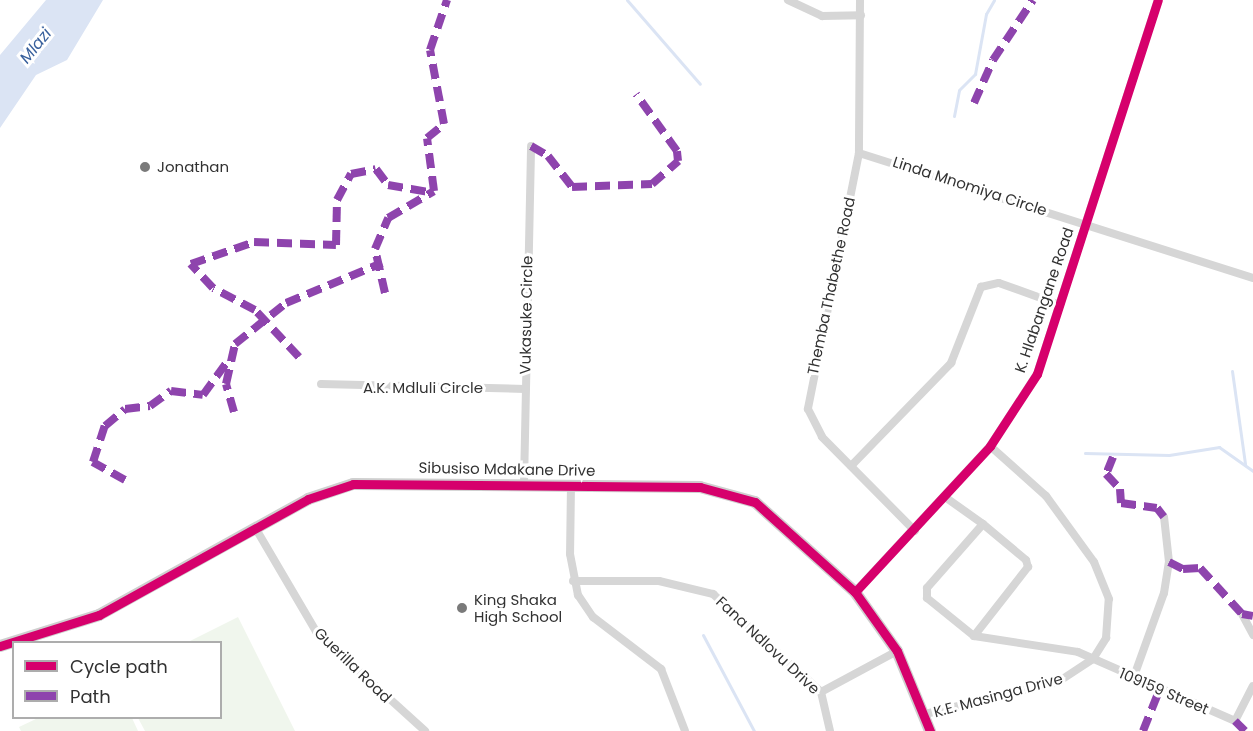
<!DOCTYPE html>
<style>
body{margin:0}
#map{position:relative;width:1253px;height:731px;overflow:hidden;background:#fff;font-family:Poppins,sans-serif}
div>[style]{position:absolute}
.green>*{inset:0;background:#f0f6ed}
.water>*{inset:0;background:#dbe4f4}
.stream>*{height:3px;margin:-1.5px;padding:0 1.5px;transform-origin:1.5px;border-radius:1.5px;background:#dbe4f4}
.street>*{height:8px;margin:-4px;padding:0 4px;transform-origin:4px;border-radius:4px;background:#d6d6d6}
.secondary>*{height:12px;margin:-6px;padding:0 6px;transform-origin:6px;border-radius:6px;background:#cfcfcf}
.quiet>*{height:8px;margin-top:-4px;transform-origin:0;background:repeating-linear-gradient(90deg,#8e44ad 0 15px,transparent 0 23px)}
.cycleway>*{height:9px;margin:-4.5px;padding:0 4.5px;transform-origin:4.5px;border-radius:4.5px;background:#d6006c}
.dots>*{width:16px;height:16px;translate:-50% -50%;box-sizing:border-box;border:3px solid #fff;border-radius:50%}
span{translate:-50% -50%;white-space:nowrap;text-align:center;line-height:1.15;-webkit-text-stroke:6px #fff;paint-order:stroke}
.poi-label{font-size:15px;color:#323232}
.left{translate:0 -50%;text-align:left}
.street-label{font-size:15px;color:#323232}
.water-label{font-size:16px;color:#375f9c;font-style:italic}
.legend{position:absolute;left:12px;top:641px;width:210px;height:78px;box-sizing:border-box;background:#fff;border:2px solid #adadad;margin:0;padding:8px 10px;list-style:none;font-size:18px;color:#323232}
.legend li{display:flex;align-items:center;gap:12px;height:30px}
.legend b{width:30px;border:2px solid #adadad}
</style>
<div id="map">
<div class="green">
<i style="clip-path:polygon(238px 617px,295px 731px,145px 731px,138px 718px,220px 718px,220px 642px,188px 642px)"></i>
<i style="clip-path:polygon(38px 718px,132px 718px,138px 731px,21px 731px,19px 727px)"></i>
</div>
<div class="water">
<i style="clip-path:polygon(46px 0,103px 0,67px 60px,36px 75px,0 128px,0 55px)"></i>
</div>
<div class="stream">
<i style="left:627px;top:0;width:111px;rotate:49deg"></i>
<i style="left:954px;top:116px;width:26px;rotate:-79deg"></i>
<i style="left:959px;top:90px;width:23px;rotate:-45deg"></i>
<i style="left:975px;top:74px;width:61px;rotate:-79.6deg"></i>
<i style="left:986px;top:14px;width:16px;rotate:-60deg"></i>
<i style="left:1232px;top:371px;width:94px;rotate:82deg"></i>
<i style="left:1085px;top:453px;width:84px;rotate:1.4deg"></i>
<i style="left:1169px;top:455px;width:51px;rotate:-9.1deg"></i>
<i style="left:1219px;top:447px;width:42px;rotate:35.2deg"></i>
<i style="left:703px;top:635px;width:109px;rotate:62deg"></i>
</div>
<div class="street">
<i style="left:788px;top:0;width:38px;rotate:25deg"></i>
<i style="left:822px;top:16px;width:39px;rotate:-1deg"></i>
<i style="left:860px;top:0;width:153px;rotate:90.4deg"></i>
<i style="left:859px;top:153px;width:261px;rotate:101.3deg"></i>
<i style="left:808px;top:409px;width:31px;rotate:63deg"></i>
<i style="left:822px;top:437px;width:132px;rotate:45.3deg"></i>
<i style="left:859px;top:153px;width:413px;rotate:17.6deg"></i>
<i style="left:321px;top:384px;width:204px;rotate:1.4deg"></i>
<i style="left:851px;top:466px;width:144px;rotate:-45.8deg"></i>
<i style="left:951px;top:363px;width:82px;rotate:-68.5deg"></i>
<i style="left:981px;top:287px;width:18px;rotate:-13deg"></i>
<i style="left:999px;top:283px;width:65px;rotate:19.8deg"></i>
<i style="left:524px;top:484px;width:338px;rotate:-88.8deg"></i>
<i style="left:571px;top:485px;width:69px;rotate:90.8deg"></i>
<i style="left:570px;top:554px;width:42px;rotate:79deg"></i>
<i style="left:578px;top:595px;width:27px;rotate:56deg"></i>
<i style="left:593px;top:617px;width:86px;rotate:37.4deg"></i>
<i style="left:661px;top:669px;width:66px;rotate:68.8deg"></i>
<i style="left:945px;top:497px;width:47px;rotate:35.4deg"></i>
<i style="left:983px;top:524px;width:85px;rotate:131.2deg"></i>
<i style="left:927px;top:588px;width:10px;rotate:90deg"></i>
<i style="left:927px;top:598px;width:60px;rotate:39deg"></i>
<i style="left:974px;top:636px;width:105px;rotate:8.7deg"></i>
<i style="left:1078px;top:652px;width:171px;rotate:23.7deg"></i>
<i style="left:1235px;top:721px;width:39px;rotate:-63deg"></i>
<i style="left:256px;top:529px;width:121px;rotate:59.6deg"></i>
<i style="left:317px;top:633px;width:146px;rotate:42.2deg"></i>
<i style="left:573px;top:581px;width:86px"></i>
<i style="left:659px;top:581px;width:56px;rotate:13.5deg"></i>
<i style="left:713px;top:594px;width:146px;rotate:42.2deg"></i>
<i style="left:821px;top:692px;width:40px;rotate:77deg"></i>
<i style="left:855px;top:592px;width:199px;rotate:-47.2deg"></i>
<i style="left:990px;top:446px;width:86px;rotate:-56.9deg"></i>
<i style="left:1037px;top:374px;width:393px;rotate:-72.1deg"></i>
<i style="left:1242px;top:614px;width:24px;rotate:62deg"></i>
<i style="left:974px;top:636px;width:88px;rotate:-52deg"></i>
<i style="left:1028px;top:567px;width:7px;rotate:-106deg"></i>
<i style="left:1026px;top:560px;width:56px;rotate:-140.1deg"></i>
<i style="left:1133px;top:679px;width:91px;rotate:-70.2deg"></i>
<i style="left:1164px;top:593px;width:31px;rotate:-81deg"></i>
<i style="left:1169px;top:562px;width:45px;rotate:-96.3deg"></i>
<i style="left:821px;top:692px;width:86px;rotate:-28.3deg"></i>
<i style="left:925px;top:714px;width:137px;rotate:-13.5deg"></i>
<i style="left:1058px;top:682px;width:42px;rotate:-33.3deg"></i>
<i style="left:1093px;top:659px;width:25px;rotate:-58deg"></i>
<i style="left:1106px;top:638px;width:39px;rotate:-86deg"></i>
<i style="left:1109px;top:599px;width:40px;rotate:-112deg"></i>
<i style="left:1094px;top:562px;width:82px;rotate:-126deg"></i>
<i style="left:1046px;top:496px;width:75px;rotate:-138.2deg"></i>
</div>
<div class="secondary">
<i style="left:0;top:646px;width:104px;rotate:-17.4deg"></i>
<i style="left:99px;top:615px;width:239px;rotate:-29deg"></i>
<i style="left:308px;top:499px;width:47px;rotate:-18.4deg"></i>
<i style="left:353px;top:484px;width:347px;rotate:0.5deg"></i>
<i style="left:700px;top:487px;width:57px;rotate:15.3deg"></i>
<i style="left:755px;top:502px;width:135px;rotate:42deg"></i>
<i style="left:855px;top:592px;width:72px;rotate:54.6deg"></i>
<i style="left:897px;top:651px;width:87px;rotate:67.6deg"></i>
</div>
<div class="quiet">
<i style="left:974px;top:103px;width:47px;rotate:-66.2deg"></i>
<i style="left:993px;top:60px;width:72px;rotate:-56.3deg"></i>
<i style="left:531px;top:146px;width:20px;rotate:30deg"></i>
<i style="left:548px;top:156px;width:39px;rotate:52deg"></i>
<i style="left:572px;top:187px;width:80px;rotate:-2.1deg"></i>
<i style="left:652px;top:184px;width:35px;rotate:-41deg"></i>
<i style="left:678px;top:161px;width:10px;rotate:-96deg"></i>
<i style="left:677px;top:151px;width:70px;rotate:-125.7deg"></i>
<i style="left:385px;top:293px;width:45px;rotate:-102.8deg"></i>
<i style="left:375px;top:249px;width:34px;rotate:-67deg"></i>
<i style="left:388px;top:218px;width:53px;rotate:-30.4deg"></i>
<i style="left:434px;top:191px;width:53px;rotate:-97.5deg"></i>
<i style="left:427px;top:138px;width:22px;rotate:-39deg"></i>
<i style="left:444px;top:124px;width:75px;rotate:-100.7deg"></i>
<i style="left:430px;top:50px;width:53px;rotate:-71.2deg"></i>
<i style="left:299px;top:357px;width:64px;rotate:-133.1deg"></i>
<i style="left:255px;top:310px;width:47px;rotate:-152.4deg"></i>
<i style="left:213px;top:288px;width:33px;rotate:-133deg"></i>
<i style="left:191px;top:264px;width:67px;rotate:-19.2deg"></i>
<i style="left:254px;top:242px;width:82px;rotate:2.1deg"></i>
<i style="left:336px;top:245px;width:45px;rotate:-88.7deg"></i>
<i style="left:337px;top:200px;width:30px;rotate:-62deg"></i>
<i style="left:351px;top:174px;width:25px;rotate:-11deg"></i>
<i style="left:376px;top:169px;width:20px;rotate:53deg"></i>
<i style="left:388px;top:185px;width:42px;rotate:9.7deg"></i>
<i style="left:234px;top:412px;width:29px;rotate:-106deg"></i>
<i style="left:226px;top:384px;width:41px;rotate:-77.3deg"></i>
<i style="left:235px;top:344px;width:65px;rotate:-38.8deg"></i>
<i style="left:286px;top:303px;width:104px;rotate:-22.6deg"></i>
<i style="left:1113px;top:457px;width:18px;rotate:112deg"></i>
<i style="left:1106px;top:474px;width:21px;rotate:47deg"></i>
<i style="left:1120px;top:489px;width:14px;rotate:86deg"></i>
<i style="left:1121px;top:503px;width:36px;rotate:8deg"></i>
<i style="left:1157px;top:508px;width:11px;rotate:52deg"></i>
<i style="left:125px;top:480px;width:37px;rotate:-151deg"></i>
<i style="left:93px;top:462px;width:38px;rotate:-72deg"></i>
<i style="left:105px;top:426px;width:26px;rotate:-40deg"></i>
<i style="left:125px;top:409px;width:25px;rotate:-7deg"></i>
<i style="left:150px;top:406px;width:26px;rotate:-36deg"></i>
<i style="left:171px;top:391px;width:32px;rotate:7deg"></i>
<i style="left:203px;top:395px;width:41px;rotate:-54deg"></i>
<i style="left:1169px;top:562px;width:16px;rotate:27deg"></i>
<i style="left:1183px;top:569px;width:17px;rotate:-3deg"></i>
<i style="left:1200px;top:568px;width:62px;rotate:47.6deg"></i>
<i style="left:1242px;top:614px;width:11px;rotate:10deg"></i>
<i style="left:1235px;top:721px;width:14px;rotate:45deg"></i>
<i style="left:1143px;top:731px;width:43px;rotate:-68.2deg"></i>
</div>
<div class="cycleway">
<i style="left:855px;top:592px;width:199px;rotate:-47.2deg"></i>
<i style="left:990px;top:446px;width:86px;rotate:-56.9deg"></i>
<i style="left:1037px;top:374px;width:393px;rotate:-72.1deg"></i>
<i style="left:0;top:646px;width:104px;rotate:-17.4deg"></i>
<i style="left:99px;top:615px;width:239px;rotate:-29deg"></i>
<i style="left:308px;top:499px;width:47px;rotate:-18.4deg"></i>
<i style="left:353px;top:484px;width:347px;rotate:0.5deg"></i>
<i style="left:700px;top:487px;width:57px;rotate:15.3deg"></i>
<i style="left:755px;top:502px;width:135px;rotate:42deg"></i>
<i style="left:855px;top:592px;width:72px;rotate:54.6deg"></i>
<i style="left:897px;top:651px;width:87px;rotate:67.6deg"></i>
</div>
<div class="dots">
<i style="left:145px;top:167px;background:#7a7a7a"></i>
<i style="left:462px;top:608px;background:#7a7a7a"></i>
</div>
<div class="poi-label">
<span class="left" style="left:157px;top:167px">Jonathan</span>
<span class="left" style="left:474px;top:608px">King Shaka<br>High School</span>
</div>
<div class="street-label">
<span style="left:970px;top:186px;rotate:18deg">Linda Mnomiya Circle</span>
<span style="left:831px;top:286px;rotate:-78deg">Themba Thabethe Road</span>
<span style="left:1044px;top:300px;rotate:-71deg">K. Hlabangane Road</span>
<span style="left:526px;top:315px;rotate:-89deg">Vukasuke Circle</span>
<span style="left:423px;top:388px">A.K. Mdluli Circle</span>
<span style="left:507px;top:469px;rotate:1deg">Sibusiso Mdakane Drive</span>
<span style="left:768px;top:645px;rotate:43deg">Fana Ndlovu Drive</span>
<span style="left:353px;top:665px;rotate:44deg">Guerilla Road</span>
<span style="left:1164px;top:691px;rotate:23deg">109159 Street</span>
<span style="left:998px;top:695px;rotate:-15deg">K.E. Masinga Drive</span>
</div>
<div class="water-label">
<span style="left:36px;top:46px;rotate:-51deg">Mlazi</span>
</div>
<ul class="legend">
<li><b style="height:8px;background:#d6006c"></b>Cycle path</li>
<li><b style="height:8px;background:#8e44ad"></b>Path</li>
</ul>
</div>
